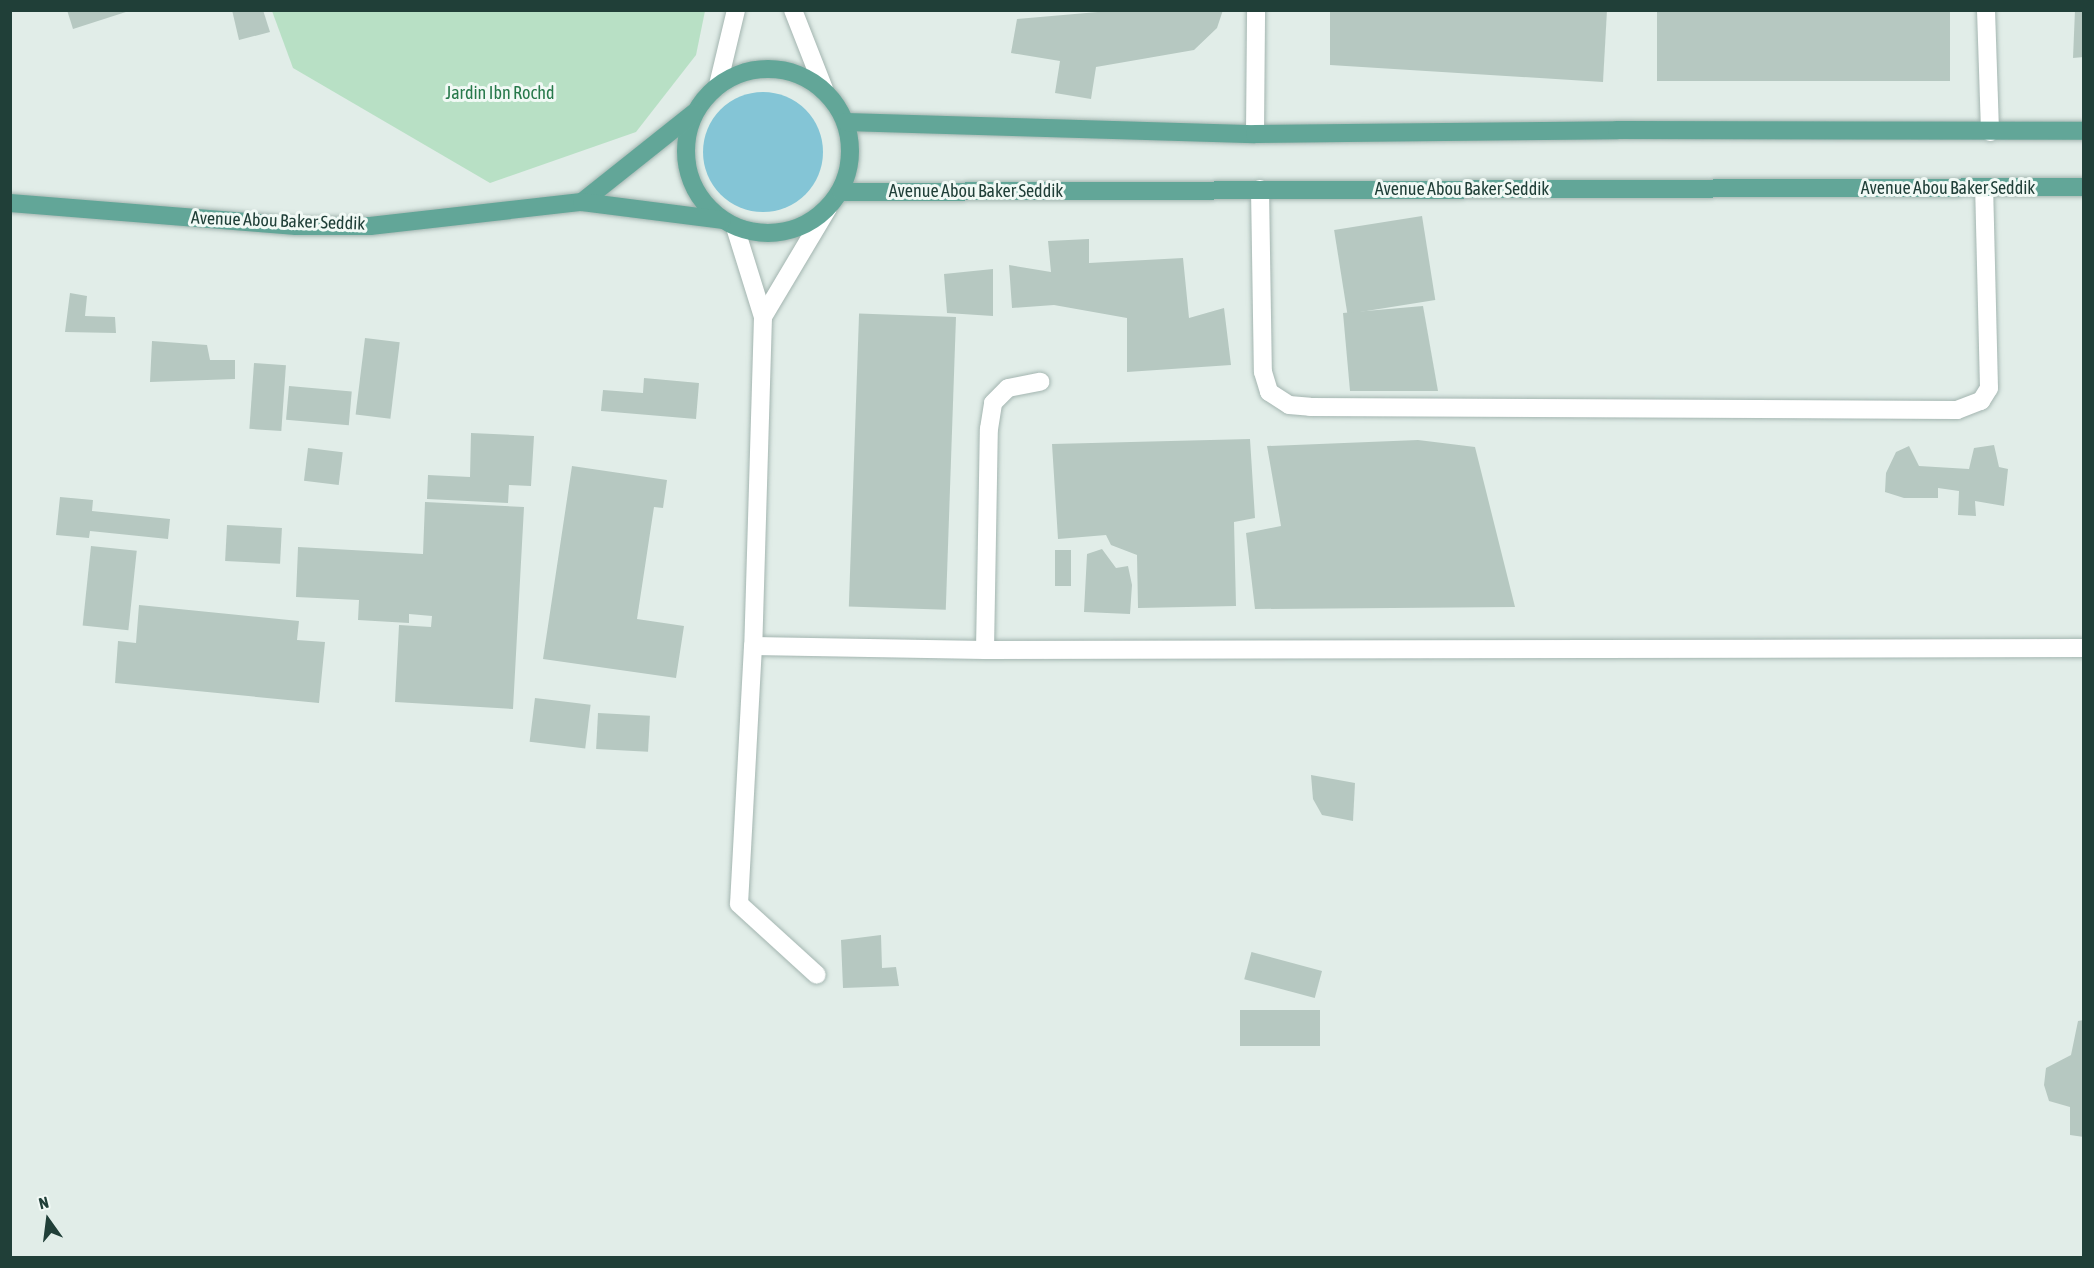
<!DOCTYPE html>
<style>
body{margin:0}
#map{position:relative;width:2094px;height:1268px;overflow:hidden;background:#e1ede8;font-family:"Asap Condensed",sans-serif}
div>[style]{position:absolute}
.green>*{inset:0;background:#b8e0c5}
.water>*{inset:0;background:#84c5d6}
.round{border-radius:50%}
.building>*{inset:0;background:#b6c8c1;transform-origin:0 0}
.roads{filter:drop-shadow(0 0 2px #a3b5b0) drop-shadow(0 0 2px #a3b5b0)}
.minor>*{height:18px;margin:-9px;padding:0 9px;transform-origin:9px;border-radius:9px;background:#fff}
.major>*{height:18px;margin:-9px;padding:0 9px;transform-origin:9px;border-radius:9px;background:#62a698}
.major>.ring{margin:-9px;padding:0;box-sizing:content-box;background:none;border:18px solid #62a698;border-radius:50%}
span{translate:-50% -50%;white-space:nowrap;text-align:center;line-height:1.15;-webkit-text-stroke:6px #f1f9f5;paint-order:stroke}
.park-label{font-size:18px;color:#27794b}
.street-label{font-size:18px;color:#203f38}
.frame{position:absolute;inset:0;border:12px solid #203f38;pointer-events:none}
.north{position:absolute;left:18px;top:1190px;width:60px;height:60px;-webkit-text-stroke:4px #f1f9f5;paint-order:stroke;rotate:346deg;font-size:16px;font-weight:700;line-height:24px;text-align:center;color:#203f38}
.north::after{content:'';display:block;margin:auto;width:21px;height:27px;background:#203f38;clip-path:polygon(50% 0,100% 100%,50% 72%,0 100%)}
</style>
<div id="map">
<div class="green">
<i style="clip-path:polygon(272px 11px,272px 10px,705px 11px,696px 55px,636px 132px,490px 183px,293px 68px)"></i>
</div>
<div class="water">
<i class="round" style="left:703px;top:92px;width:120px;height:120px"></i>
</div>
<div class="building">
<i style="clip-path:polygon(67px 10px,129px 10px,129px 11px,73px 29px)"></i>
<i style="clip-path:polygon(232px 10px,263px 10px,270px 32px,239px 40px)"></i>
<i style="clip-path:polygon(1121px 10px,1223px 10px,1217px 28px,1194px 50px,1096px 67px,1091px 99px,1055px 93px,1060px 61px,1011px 53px,1017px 19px)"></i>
<i style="clip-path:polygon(1330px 10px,1607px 10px,1603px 82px,1330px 65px)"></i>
<i style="left:1657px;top:10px;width:293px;height:71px"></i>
<i style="clip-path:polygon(2075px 10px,2084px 10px,2084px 57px,2073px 58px)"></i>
<i style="left:1422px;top:216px;width:85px;height:89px;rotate:81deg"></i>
<i style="clip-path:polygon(1089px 239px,1089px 263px,1183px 258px,1189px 318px,1224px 308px,1231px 365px,1127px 372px,1127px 318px,1054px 305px,1012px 308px,1009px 265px,1051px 272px,1048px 241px)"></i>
<i style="clip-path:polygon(993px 269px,993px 316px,947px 313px,944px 274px)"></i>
<i style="clip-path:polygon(70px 293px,87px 296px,85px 316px,115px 317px,116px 333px,65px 332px)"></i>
<i style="clip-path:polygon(1423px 306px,1438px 391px,1350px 391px,1343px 313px)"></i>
<i style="left:956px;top:317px;width:293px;height:97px;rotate:92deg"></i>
<i style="left:365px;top:338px;width:35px;height:77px;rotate:7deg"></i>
<i style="clip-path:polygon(152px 341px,207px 345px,210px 360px,235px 360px,235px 379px,150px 382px)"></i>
<i style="left:254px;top:363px;width:32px;height:66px;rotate:4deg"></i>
<i style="clip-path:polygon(644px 378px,699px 383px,696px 419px,601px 411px,603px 390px,643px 393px)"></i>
<i style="left:289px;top:386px;width:63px;height:34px;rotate:5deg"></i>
<i style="clip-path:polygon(471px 433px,534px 436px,531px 486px,509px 485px,508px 503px,427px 499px,428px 475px,470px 477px)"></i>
<i style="clip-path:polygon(1250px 439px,1255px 518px,1234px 522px,1236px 606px,1138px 608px,1137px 555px,1111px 545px,1106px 535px,1058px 539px,1052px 444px)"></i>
<i style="clip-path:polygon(1418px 440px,1475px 447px,1515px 607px,1255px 609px,1246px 533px,1281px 526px,1267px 446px)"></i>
<i style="clip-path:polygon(1994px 445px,1999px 467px,2008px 469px,2004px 506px,1975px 501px,1976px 516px,1958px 515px,1959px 491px,1938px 488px,1938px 498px,1904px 498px,1885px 492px,1886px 473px,1896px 452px,1909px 446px,1919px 466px,1969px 469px,1974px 448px)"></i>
<i style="left:308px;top:448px;width:35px;height:33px;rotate:7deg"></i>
<i style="clip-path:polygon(572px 466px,667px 480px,663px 508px,654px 507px,637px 619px,684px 626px,676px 678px,543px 659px)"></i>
<i style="clip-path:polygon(60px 497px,93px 500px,92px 511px,170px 519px,168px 539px,90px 531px,89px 538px,56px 535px)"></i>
<i style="clip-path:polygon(425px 502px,524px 507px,513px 709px,395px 702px,399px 625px,431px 627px,432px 616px,409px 614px,409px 623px,358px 620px,359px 600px,296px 597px,298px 547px,423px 554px)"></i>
<i style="left:227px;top:525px;width:55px;height:36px;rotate:3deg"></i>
<i style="left:91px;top:546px;width:46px;height:80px;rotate:6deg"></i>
<i style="clip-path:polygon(1102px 549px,1116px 568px,1128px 566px,1132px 585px,1130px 614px,1084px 612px,1087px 554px)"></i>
<i style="left:1055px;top:550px;width:16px;height:36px"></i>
<i style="clip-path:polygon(139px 605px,299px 621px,297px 640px,325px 642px,319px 703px,115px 683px,118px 641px,136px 643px)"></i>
<i style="left:535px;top:698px;width:56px;height:44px;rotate:7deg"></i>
<i style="left:598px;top:713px;width:52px;height:36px;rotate:3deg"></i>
<i style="clip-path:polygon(1311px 775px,1355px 783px,1353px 821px,1322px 815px,1313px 799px)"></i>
<i style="clip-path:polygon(881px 935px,882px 968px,896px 967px,899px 986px,843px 988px,841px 940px)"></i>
<i style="left:1322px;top:971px;width:28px;height:73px;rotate:105deg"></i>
<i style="left:1320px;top:1010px;width:36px;height:80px;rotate:90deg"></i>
<i style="clip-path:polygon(2084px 1020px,2084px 1137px,2070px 1135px,2070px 1107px,2049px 1101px,2044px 1085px,2046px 1068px,2071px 1055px,2078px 1021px)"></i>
</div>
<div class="roads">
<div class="minor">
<i style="left:793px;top:10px;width:85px;rotate:68.6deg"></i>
<i style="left:1986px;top:10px;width:122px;rotate:88.1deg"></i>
<i style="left:718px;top:85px;width:77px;rotate:-76.5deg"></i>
<i style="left:1255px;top:134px;width:124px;rotate:-89.5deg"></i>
<i style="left:1260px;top:189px;width:183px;rotate:89.1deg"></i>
<i style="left:1263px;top:372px;width:21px;rotate:73deg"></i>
<i style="left:1269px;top:392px;width:24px;rotate:33deg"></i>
<i style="left:1289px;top:405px;width:21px;rotate:5deg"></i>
<i style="left:1310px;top:407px;width:647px;rotate:0.27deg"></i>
<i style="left:1957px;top:410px;width:26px;rotate:-21deg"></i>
<i style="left:1981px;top:401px;width:15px;rotate:-58deg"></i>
<i style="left:1989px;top:388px;width:200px;rotate:-91.4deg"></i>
<i style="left:735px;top:227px;width:94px;rotate:72.7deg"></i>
<i style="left:763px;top:317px;width:127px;rotate:-59.2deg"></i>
<i style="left:763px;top:317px;width:329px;rotate:91.7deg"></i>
<i style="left:753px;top:646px;width:258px;rotate:93.1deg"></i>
<i style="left:739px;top:904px;width:105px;rotate:42.3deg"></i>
<i style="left:753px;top:646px;width:232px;rotate:1deg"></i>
<i style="left:985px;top:650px;width:1099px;rotate:-0.1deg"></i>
<i style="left:985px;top:650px;width:221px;rotate:-89deg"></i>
<i style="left:989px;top:429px;width:26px;rotate:-81deg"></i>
<i style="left:993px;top:403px;width:21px;rotate:-45deg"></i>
<i style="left:1008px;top:388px;width:33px;rotate:-11deg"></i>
</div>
<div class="major">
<i class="ring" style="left:686px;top:69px;width:146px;height:146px"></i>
<i style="left:846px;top:122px;width:409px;rotate:1.7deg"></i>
<i style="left:1255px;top:134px;width:362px;rotate:-0.6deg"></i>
<i style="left:1617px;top:130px;width:467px;rotate:0.1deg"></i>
<i style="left:841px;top:192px;width:1243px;rotate:-0.23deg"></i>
<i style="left:582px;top:202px;width:143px;rotate:-38.5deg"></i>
<i style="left:10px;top:203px;width:287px;rotate:4.6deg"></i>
<i style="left:296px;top:226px;width:74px"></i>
<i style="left:370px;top:226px;width:213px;rotate:-6.5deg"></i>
<i style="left:582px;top:202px;width:141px;rotate:7.3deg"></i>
</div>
</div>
<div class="park-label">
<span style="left:500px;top:93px">Jardin Ibn Rochd</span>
</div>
<div class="street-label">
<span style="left:1948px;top:188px">Avenue Abou Baker Seddik</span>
<span style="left:1462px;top:189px">Avenue Abou Baker Seddik</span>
<span style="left:976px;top:191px">Avenue Abou Baker Seddik</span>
<span style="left:278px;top:221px;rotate:2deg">Avenue Abou Baker Seddik</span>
</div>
<div class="frame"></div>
<div class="north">N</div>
</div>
